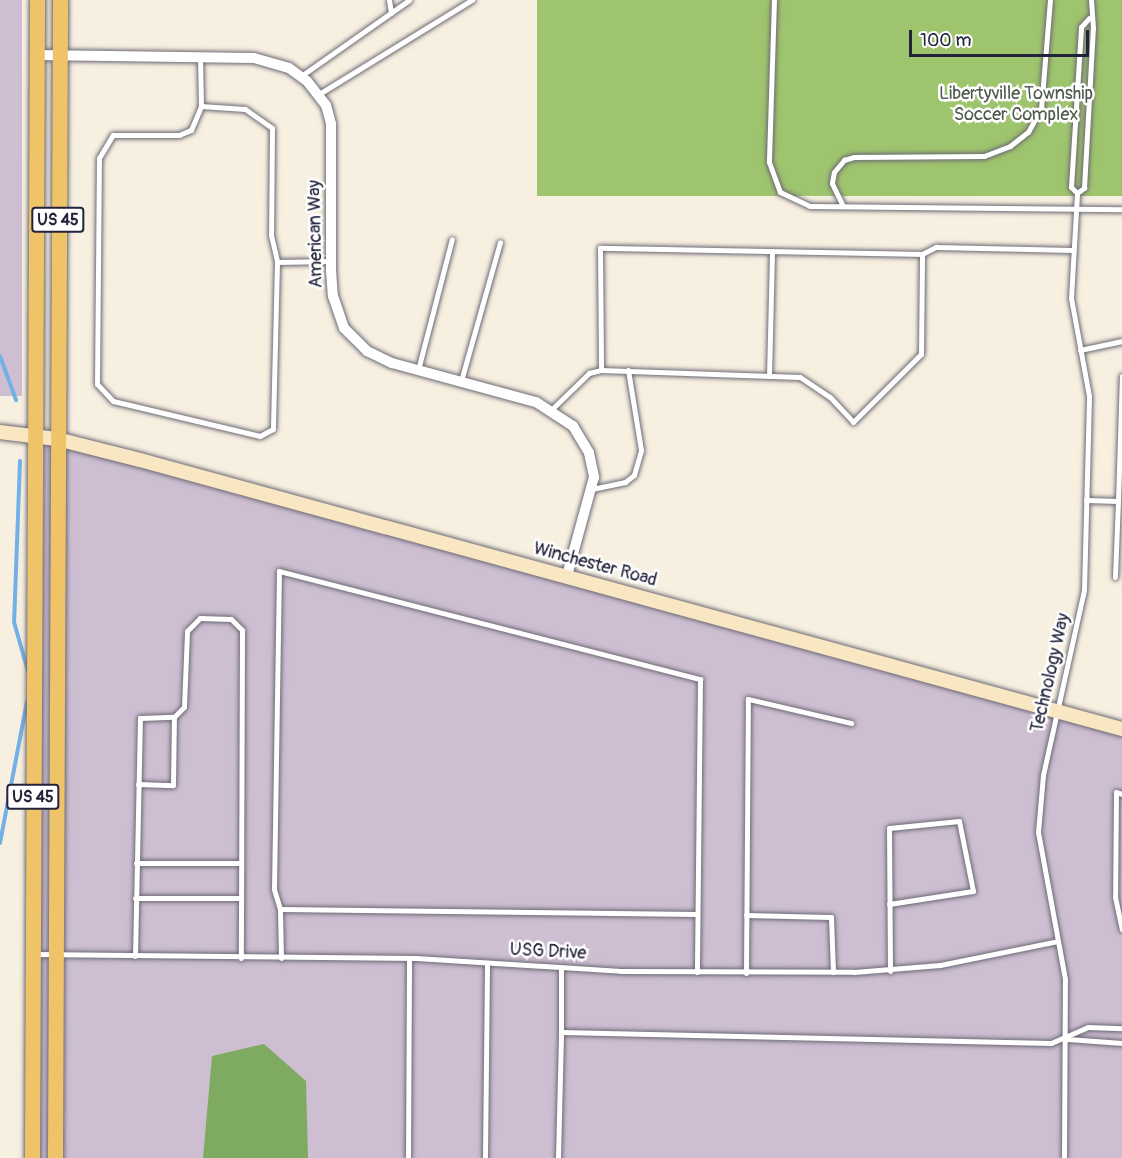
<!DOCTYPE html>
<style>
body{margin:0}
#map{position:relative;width:1122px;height:1158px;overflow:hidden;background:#f7f0e1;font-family:Pangolin,sans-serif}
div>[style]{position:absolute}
.industrial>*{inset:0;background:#cdbed2;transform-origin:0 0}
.green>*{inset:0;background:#9fc46e;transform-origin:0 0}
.forest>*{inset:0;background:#7faa61}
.stream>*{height:4px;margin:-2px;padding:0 2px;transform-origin:2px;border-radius:2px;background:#73b0e5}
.roads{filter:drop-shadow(0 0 2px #6d6a75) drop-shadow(0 0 2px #6d6a75)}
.lane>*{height:5px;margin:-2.5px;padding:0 2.5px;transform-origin:2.5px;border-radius:2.5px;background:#fff}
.street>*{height:10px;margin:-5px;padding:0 5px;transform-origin:5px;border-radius:5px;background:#fff}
.secondary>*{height:14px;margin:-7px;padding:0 7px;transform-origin:7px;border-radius:7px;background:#f9e7c3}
.primary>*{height:15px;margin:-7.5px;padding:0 7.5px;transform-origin:7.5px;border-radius:7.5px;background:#efc469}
span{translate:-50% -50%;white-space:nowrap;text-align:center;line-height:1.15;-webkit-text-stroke:5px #fff;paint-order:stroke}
.shield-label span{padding:2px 4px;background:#fff;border:2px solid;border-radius:4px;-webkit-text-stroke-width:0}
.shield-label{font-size:16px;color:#22223b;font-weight:700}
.park-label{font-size:18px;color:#4e5b4d}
.street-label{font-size:18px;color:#22223b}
.scale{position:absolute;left:909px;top:30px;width:180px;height:27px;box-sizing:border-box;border:3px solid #22223b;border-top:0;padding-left:8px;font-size:18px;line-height:21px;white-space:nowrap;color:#22223b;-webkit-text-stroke:4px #fff;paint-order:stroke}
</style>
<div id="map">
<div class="industrial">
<i style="left:0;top:0;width:22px;height:396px"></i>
<i style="clip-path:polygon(44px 444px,93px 448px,1122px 729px,1122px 1158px,38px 1158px)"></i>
</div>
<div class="green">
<i style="left:537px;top:0;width:585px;height:196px"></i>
</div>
<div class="forest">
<i style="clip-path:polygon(264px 1044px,306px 1081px,308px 1158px,203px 1158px,212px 1056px)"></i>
</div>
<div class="stream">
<i style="left:0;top:356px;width:47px;rotate:70deg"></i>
<i style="left:20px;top:461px;width:161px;rotate:92.1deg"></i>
<i style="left:14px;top:622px;width:51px;rotate:74.1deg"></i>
<i style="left:0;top:843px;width:144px;rotate:-79.2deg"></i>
</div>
<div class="roads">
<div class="lane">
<i style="left:389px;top:0;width:13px;rotate:81deg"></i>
<i style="left:774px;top:0;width:162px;rotate:91.8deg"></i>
<i style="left:769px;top:162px;width:32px;rotate:70deg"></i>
<i style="left:780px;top:192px;width:33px;rotate:25deg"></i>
<i style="left:810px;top:206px;width:312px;rotate:0.6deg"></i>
<i style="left:200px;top:57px;width:49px;rotate:88.8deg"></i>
<i style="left:201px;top:106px;width:44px;rotate:3.9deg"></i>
<i style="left:245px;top:109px;width:33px;rotate:35deg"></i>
<i style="left:272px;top:128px;width:107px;rotate:90.5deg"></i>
<i style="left:271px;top:235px;width:28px;rotate:77deg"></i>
<i style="left:277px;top:262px;width:167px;rotate:91.4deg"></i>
<i style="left:273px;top:429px;width:15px;rotate:152deg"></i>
<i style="left:260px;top:436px;width:151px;rotate:-166.6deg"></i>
<i style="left:113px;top:401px;width:23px;rotate:-133deg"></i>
<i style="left:97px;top:384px;width:226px;rotate:-89.5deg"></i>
<i style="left:99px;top:158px;width:27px;rotate:-59deg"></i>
<i style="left:113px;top:135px;width:66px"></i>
<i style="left:179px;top:135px;width:13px;rotate:-23deg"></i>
<i style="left:191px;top:130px;width:26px;rotate:-67deg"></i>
<i style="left:301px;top:76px;width:132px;rotate:-35.1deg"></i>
<i style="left:319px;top:94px;width:180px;rotate:-31.6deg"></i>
<i style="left:1077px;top:193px;width:9px;rotate:-36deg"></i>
<i style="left:1084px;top:188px;width:160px;rotate:-86.8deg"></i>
<i style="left:1093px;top:28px;width:28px;rotate:-94deg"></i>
<i style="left:1077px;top:193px;width:8px;rotate:-135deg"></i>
<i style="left:1071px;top:187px;width:160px;rotate:-86.4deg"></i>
<i style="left:1081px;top:27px;width:12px;rotate:-48deg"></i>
<i style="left:843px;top:206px;width:25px;rotate:-116deg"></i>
<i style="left:832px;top:183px;width:11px;rotate:-80deg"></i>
<i style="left:834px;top:172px;width:16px;rotate:-50deg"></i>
<i style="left:844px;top:160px;width:10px;rotate:-17deg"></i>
<i style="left:854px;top:157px;width:130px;rotate:-0.4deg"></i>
<i style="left:984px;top:156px;width:28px;rotate:-21deg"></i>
<i style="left:1010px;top:146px;width:23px;rotate:-38deg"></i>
<i style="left:1028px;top:132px;width:26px;rotate:-61deg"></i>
<i style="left:1041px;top:109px;width:109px;rotate:-85.3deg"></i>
<i style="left:922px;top:254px;width:16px;rotate:-27deg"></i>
<i style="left:936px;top:247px;width:137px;rotate:1.3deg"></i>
<i style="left:277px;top:262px;width:54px;rotate:-1.1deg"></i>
<i style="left:1080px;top:350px;width:43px;rotate:-12.1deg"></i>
<i style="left:418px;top:370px;width:135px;rotate:-75.5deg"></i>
<i style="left:769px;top:376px;width:125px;rotate:-88.6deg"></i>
<i style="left:461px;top:381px;width:144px;rotate:-74.3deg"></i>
<i style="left:552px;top:409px;width:52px;rotate:-44.2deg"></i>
<i style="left:589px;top:373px;width:12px;rotate:-14deg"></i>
<i style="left:601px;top:370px;width:199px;rotate:2deg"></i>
<i style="left:800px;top:377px;width:36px;rotate:34deg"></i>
<i style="left:830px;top:397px;width:34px;rotate:47deg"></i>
<i style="left:853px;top:422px;width:96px;rotate:-45deg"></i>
<i style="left:921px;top:354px;width:100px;rotate:-89.4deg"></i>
<i style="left:922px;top:254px;width:322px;rotate:-178.9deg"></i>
<i style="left:600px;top:248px;width:122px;rotate:89.5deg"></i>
<i style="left:592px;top:489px;width:34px;rotate:-12deg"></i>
<i style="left:625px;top:482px;width:11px;rotate:-38deg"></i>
<i style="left:634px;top:475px;width:26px;rotate:-74deg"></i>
<i style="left:641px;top:450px;width:81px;rotate:-99.2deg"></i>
<i style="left:1086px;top:500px;width:32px;rotate:2deg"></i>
<i style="left:1118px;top:501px;width:76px;rotate:92.3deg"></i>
<i style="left:1118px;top:501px;width:125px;rotate:-88.2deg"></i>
<i style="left:138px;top:784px;width:35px;rotate:2deg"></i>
<i style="left:173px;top:785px;width:68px;rotate:-89.2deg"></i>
<i style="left:1122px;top:794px;width:6px;rotate:-162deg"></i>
<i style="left:1116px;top:792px;width:105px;rotate:90.5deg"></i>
<i style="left:1115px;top:897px;width:33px;rotate:78deg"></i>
<i style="left:136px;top:863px;width:105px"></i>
<i style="left:135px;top:898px;width:106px"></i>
<i style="left:889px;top:904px;width:85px;rotate:-8.8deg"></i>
<i style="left:973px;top:891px;width:71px;rotate:-101.3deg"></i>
<i style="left:959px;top:821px;width:70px;rotate:174.3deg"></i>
<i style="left:889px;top:828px;width:143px;rotate:89.6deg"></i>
<i style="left:280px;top:909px;width:417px;rotate:0.7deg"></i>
<i style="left:746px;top:915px;width:85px;rotate:1.3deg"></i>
<i style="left:831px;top:917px;width:55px;rotate:87.9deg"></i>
<i style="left:34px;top:954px;width:382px;rotate:0.6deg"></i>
<i style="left:416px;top:958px;width:205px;rotate:3.6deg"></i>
<i style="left:621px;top:971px;width:233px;rotate:0.2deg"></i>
<i style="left:854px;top:972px;width:86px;rotate:-4.7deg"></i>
<i style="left:940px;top:965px;width:120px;rotate:-11.5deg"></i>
<i style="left:135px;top:956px;width:238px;rotate:-88.8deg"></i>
<i style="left:140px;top:718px;width:34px;rotate:-2deg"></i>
<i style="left:174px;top:717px;width:14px;rotate:-45deg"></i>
<i style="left:184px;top:707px;width:76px;rotate:-87.7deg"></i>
<i style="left:187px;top:631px;width:18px;rotate:-45deg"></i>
<i style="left:200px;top:618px;width:31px;rotate:2deg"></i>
<i style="left:231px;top:619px;width:16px;rotate:45deg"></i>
<i style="left:242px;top:630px;width:328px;rotate:90.2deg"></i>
<i style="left:281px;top:958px;width:49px;rotate:-91.2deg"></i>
<i style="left:280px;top:909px;width:21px;rotate:-107deg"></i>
<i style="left:274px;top:889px;width:318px;rotate:-89.1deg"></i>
<i style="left:279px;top:571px;width:435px;rotate:14.4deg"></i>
<i style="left:700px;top:679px;width:293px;rotate:90.6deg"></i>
<i style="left:561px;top:969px;width:63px;rotate:90deg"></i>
<i style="left:561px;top:1032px;width:490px;rotate:1.3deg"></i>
<i style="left:1051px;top:1043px;width:40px;rotate:-23.4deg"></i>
<i style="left:1088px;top:1027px;width:34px;rotate:2deg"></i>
<i style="left:746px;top:973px;width:274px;rotate:-89.6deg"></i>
<i style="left:748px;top:699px;width:106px;rotate:13.1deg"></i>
<i style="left:1066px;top:1039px;width:56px;rotate:4.1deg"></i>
<i style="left:408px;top:1158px;width:200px;rotate:-89.7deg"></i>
<i style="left:485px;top:1158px;width:194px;rotate:-89.4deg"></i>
<i style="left:558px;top:1158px;width:126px;rotate:-88.6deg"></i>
<i style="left:1064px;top:1158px;width:179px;rotate:-89.7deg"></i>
<i style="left:1065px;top:979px;width:149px;rotate:-100.4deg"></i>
<i style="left:1038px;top:832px;width:57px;rotate:-85deg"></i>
<i style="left:1043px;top:775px;width:189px;rotate:-77.5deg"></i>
<i style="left:1084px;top:590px;width:194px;rotate:-88.5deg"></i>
<i style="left:1089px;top:396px;width:100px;rotate:-100.4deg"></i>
<i style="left:1071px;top:298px;width:105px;rotate:-86.7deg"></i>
</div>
<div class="street">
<i style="left:36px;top:55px;width:218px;rotate:0.8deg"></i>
<i style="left:254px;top:58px;width:36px;rotate:16deg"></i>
<i style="left:289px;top:68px;width:22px;rotate:36deg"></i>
<i style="left:307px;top:81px;width:31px;rotate:52deg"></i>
<i style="left:326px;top:105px;width:20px;rotate:75deg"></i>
<i style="left:331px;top:124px;width:146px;rotate:90deg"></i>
<i style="left:331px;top:270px;width:26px;rotate:86deg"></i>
<i style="left:333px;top:296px;width:34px;rotate:71deg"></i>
<i style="left:344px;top:328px;width:33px;rotate:45deg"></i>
<i style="left:367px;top:351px;width:28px;rotate:26deg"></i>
<i style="left:392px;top:363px;width:149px;rotate:15.2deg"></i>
<i style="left:536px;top:402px;width:44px;rotate:33deg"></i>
<i style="left:573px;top:426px;width:31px;rotate:59deg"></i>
<i style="left:589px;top:453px;width:25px;rotate:78deg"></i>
<i style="left:594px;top:477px;width:103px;rotate:105.3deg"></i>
</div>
<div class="secondary">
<i style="left:0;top:432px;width:57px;rotate:7deg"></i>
<i style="left:57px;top:439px;width:86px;rotate:14.2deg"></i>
<i style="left:140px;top:460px;width:1018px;rotate:15.32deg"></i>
</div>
<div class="primary">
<i style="left:32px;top:1158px;width:1158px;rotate:-89.75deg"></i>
<i style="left:55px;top:1158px;width:1158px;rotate:-89.75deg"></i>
</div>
</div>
<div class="shield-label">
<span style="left:58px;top:220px">US 45</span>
<span style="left:33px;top:797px">US 45</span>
</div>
<div class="park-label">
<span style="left:1016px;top:105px">Libertyville Township<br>Soccer Complex</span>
</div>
<div class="street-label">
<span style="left:316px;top:234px;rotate:-91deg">American Way</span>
<span style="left:595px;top:565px;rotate:15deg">Winchester Road</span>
<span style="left:1051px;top:673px;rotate:-77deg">Technology Way</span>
<span style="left:548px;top:952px;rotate:3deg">USG Drive</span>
</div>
<div class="scale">100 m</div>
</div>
